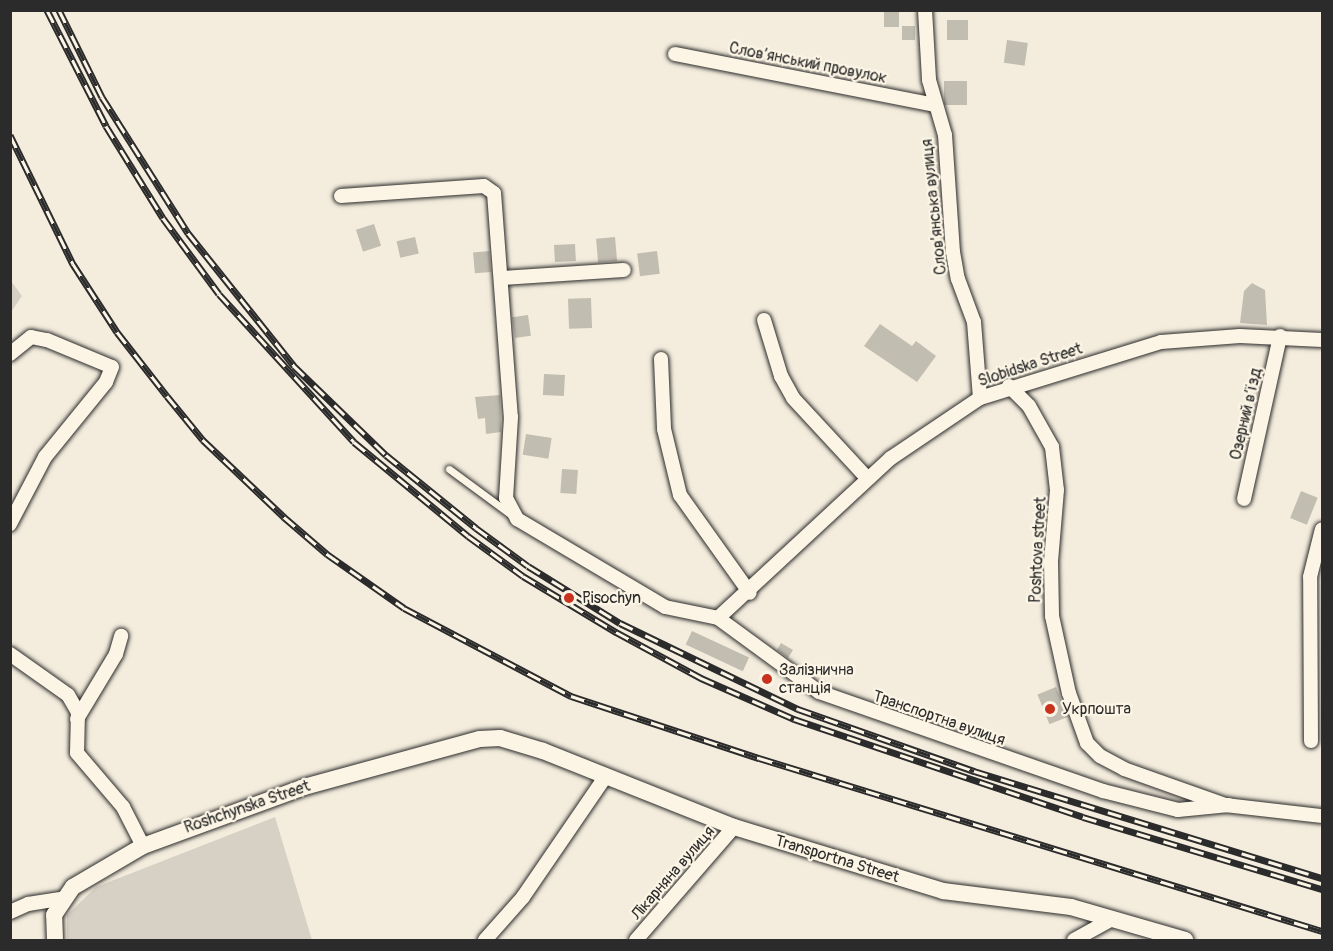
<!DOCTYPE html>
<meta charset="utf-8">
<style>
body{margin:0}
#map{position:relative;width:1333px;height:951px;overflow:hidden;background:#f4edde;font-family:Pangolin,sans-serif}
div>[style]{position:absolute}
.green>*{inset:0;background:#d6d1c4}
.building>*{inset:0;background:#c2bdb1;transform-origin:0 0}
.roads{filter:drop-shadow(0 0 2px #2b2b2b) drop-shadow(0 0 2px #2b2b2b)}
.service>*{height:7px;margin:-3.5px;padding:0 3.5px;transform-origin:3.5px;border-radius:3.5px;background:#fcf5e5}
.minor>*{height:14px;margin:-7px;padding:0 7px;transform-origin:7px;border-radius:7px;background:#fcf5e5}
.tertiary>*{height:16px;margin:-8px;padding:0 8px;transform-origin:8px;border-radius:8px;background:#fcf5e5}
.rail>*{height:7px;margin-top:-3.5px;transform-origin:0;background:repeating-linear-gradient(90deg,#fcf5e5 0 14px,#2b2b2b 0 28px);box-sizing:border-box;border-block:2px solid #2b2b2b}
.dots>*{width:16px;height:16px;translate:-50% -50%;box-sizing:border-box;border:3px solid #fcf5e5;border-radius:50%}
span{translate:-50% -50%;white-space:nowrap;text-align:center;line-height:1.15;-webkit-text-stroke:4.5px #fcf5e5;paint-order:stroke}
.street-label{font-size:16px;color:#2b2b2b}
.poi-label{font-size:16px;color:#2b2b2b}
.left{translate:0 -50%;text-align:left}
.frame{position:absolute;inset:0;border:12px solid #2b2b2b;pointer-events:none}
</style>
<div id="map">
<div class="green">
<i style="clip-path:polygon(11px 281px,22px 296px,11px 312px)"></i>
<i style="clip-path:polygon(275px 817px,312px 940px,67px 940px,67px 915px,96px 887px)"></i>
</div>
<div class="building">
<i style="left:884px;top:10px;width:15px;height:17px"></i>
<i style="left:947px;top:20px;width:21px;height:20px"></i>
<i style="left:902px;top:26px;width:13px;height:14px"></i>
<i style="left:1007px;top:40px;width:21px;height:23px;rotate:8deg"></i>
<i style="left:944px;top:81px;width:23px;height:24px"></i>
<i style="left:374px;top:224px;width:23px;height:19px;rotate:72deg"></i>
<i style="left:415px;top:237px;width:17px;height:19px;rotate:77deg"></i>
<i style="left:615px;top:237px;width:24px;height:19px;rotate:85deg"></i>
<i style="left:575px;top:244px;width:17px;height:21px;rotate:87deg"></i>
<i style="left:489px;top:251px;width:21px;height:16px;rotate:85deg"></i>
<i style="left:657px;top:251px;width:23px;height:20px;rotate:83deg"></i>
<i style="clip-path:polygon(1252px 283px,1265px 290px,1267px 325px,1240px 323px,1244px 291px)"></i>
<i style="left:591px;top:298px;width:30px;height:23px;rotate:88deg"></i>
<i style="left:528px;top:315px;width:21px;height:16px;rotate:82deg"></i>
<i style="clip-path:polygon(880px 324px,912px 346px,916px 341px,936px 356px,917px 382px,864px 346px)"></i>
<i style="left:544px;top:374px;width:21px;height:21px;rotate:3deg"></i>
<i style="clip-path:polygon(500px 395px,501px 432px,486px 434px,485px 418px,478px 419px,475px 397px)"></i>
<i style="left:526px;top:434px;width:26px;height:21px;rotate:9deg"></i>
<i style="left:562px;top:469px;width:16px;height:24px;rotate:4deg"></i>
<i style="left:1301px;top:491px;width:18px;height:29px;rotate:22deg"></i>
<i style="left:692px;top:631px;width:63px;height:15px;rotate:25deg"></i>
<i style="clip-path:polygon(781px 643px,793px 650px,788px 658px,777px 650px)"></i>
<i style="left:1056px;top:687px;width:32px;height:20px;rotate:68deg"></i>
</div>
<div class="roads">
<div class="service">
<i style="left:449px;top:469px;width:76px;rotate:36.4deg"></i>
</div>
<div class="minor">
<i style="left:925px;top:10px;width:70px;rotate:86.7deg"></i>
<i style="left:929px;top:80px;width:57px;rotate:73.8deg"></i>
<i style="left:945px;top:135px;width:117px;rotate:86.1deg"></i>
<i style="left:953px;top:252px;width:27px;rotate:80deg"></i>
<i style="left:958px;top:279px;width:46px;rotate:69.6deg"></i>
<i style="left:974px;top:322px;width:76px;rotate:85.5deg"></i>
<i style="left:675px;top:54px;width:264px;rotate:11.1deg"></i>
<i style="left:341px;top:196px;width:143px;rotate:-4deg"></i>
<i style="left:484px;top:186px;width:12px;rotate:35deg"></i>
<i style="left:494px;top:193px;width:225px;rotate:85.7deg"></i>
<i style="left:511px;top:417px;width:81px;rotate:93.5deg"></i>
<i style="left:506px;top:498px;width:24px;rotate:62deg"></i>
<i style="left:517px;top:519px;width:172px;rotate:30.7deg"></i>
<i style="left:665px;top:607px;width:54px;rotate:11.7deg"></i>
<i style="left:718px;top:618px;width:125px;rotate:36.2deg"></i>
<i style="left:819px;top:692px;width:301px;rotate:19.2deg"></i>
<i style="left:1103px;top:791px;width:77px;rotate:14.2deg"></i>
<i style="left:1178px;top:810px;width:51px;rotate:-5.6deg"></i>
<i style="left:502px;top:278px;width:122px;rotate:-3.8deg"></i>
<i style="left:764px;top:320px;width:59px;rotate:73.1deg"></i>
<i style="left:781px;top:376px;width:25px;rotate:61deg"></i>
<i style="left:793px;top:398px;width:110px;rotate:47.2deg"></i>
<i style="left:10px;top:354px;width:27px;rotate:-39deg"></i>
<i style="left:31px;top:337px;width:16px;rotate:11deg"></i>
<i style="left:47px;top:340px;width:70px;rotate:22.6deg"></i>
<i style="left:112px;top:367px;width:16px;rotate:112deg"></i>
<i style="left:106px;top:382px;width:97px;rotate:129.1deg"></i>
<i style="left:45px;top:457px;width:76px;rotate:117.6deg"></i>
<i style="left:661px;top:359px;width:70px;rotate:87.5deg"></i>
<i style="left:664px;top:429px;width:68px;rotate:76.4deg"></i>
<i style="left:680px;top:495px;width:120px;rotate:54.5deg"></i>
<i style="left:1009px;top:386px;width:28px;rotate:45deg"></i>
<i style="left:1029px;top:406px;width:47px;rotate:60.7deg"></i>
<i style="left:1052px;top:447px;width:43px;rotate:83.4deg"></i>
<i style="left:1057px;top:490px;width:72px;rotate:94.8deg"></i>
<i style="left:1051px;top:562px;width:54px;rotate:88.9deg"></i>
<i style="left:1052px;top:616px;width:79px;rotate:77.6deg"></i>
<i style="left:1069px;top:693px;width:53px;rotate:70.2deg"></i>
<i style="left:1087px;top:743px;width:18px;rotate:45deg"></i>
<i style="left:1100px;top:756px;width:27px;rotate:28deg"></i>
<i style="left:1124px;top:769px;width:107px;rotate:19.6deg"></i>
<i style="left:1225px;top:805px;width:98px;rotate:6.5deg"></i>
<i style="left:1244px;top:499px;width:167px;rotate:-77.5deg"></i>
<i style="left:718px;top:618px;width:236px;rotate:-42.8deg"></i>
<i style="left:891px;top:458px;width:107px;rotate:-34deg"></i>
<i style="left:980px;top:398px;width:189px;rotate:-17.2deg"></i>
<i style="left:1161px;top:342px;width:79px;rotate:-4.3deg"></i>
<i style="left:1240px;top:336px;width:82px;rotate:2.8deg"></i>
<i style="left:10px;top:654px;width:71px;rotate:35.3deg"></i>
<i style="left:68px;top:695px;width:20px;rotate:60deg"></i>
<i style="left:78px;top:712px;width:41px;rotate:91.4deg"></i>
<i style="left:77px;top:753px;width:71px;rotate:49.6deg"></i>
<i style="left:123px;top:807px;width:44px;rotate:62.9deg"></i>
<i style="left:77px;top:719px;width:76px;rotate:-59deg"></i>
<i style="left:116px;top:654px;width:19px;rotate:-74deg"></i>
<i style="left:1311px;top:741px;width:164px;rotate:-90.3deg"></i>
<i style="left:1310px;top:577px;width:49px;rotate:-76deg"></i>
<i style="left:10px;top:912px;width:20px;rotate:-24deg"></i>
<i style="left:28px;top:904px;width:36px;rotate:-9deg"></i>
<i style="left:485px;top:940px;width:57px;rotate:-48.5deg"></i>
<i style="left:523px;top:897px;width:147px;rotate:-55.6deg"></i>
<i style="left:636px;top:940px;width:150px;rotate:-49.1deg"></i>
<i style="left:1074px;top:940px;width:43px;rotate:-28.9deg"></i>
</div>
<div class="tertiary">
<i style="left:55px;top:940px;width:25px;rotate:-92deg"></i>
<i style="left:54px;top:915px;width:34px;rotate:-56deg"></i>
<i style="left:73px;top:887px;width:81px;rotate:-30.4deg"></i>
<i style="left:143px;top:846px;width:171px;rotate:-20.1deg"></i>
<i style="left:304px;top:787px;width:182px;rotate:-15.3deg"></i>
<i style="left:480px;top:739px;width:20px;rotate:-3deg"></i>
<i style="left:500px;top:738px;width:45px;rotate:16.8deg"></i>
<i style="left:543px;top:751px;width:206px;rotate:21.7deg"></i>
<i style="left:734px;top:827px;width:219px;rotate:17deg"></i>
<i style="left:943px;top:891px;width:129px;rotate:7.1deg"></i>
<i style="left:1071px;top:907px;width:119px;rotate:16.1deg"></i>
</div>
</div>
<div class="rail">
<i style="left:47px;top:10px;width:130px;rotate:63deg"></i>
<i style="left:106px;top:126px;width:108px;rotate:58.2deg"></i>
<i style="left:163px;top:218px;width:94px;rotate:53.6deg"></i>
<i style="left:219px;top:294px;width:200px;rotate:47.6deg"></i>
<i style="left:354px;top:442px;width:148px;rotate:39.5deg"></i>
<i style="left:468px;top:536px;width:68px;rotate:36deg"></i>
<i style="left:523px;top:576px;width:109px;rotate:31.1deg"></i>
<i style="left:616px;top:632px;width:97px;rotate:28.4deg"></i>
<i style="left:701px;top:678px;width:102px;rotate:23.8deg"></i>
<i style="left:794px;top:719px;width:305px;rotate:18.7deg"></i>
<i style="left:1083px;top:817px;width:250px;rotate:16.8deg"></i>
<i style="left:59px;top:10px;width:97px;rotate:63.7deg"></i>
<i style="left:102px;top:97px;width:161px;rotate:57.7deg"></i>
<i style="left:188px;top:233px;width:170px;rotate:51.4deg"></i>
<i style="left:294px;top:366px;width:128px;rotate:44.1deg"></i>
<i style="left:386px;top:455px;width:116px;rotate:39deg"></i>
<i style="left:476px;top:528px;width:64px;rotate:36.2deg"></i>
<i style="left:528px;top:566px;width:108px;rotate:31.8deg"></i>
<i style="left:620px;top:623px;width:198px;rotate:25.8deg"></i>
<i style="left:798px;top:709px;width:187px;rotate:19.4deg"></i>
<i style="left:974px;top:771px;width:364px;rotate:17.1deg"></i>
<i style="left:10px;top:135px;width:144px;rotate:64deg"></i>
<i style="left:73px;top:264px;width:81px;rotate:57.1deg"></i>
<i style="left:117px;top:332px;width:81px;rotate:52deg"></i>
<i style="left:167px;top:396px;width:57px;rotate:50.7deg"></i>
<i style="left:203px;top:440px;width:112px;rotate:43.5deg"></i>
<i style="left:284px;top:517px;width:57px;rotate:40.7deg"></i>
<i style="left:327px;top:554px;width:94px;rotate:35deg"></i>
<i style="left:404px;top:608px;width:189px;rotate:27.8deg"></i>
<i style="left:571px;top:696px;width:198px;rotate:18.3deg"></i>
<i style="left:759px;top:758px;width:589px;rotate:17.08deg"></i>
</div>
<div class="dots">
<i style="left:569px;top:598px;background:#c8321e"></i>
<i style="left:767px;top:679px;background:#c8321e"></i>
<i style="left:1050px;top:709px;background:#c8321e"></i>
</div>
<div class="street-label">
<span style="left:808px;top:63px;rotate:11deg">Слов’янський провулок</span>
<span style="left:934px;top:207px;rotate:-96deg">Слов’янська вулиця</span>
<span style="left:1030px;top:365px;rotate:-18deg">Slobidska Street</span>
<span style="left:1246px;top:414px;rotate:-77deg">Озерний в’їзд</span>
<span style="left:1038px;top:550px;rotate:-87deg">Poshtova street</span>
<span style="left:939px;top:718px;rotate:19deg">Транспортна вулиця</span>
<span style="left:247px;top:807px;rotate:-19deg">Roshchynska Street</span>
<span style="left:837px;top:859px;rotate:17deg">Transportna Street</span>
<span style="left:673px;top:873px;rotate:-49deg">Лікарняна вулиця</span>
</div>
<div class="poi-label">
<span class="left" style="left:582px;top:598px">Pisochyn</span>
<span class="left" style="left:779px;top:679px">Залізнична<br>станція</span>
<span class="left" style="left:1062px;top:709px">Укрпошта</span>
</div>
<div class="frame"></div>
</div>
